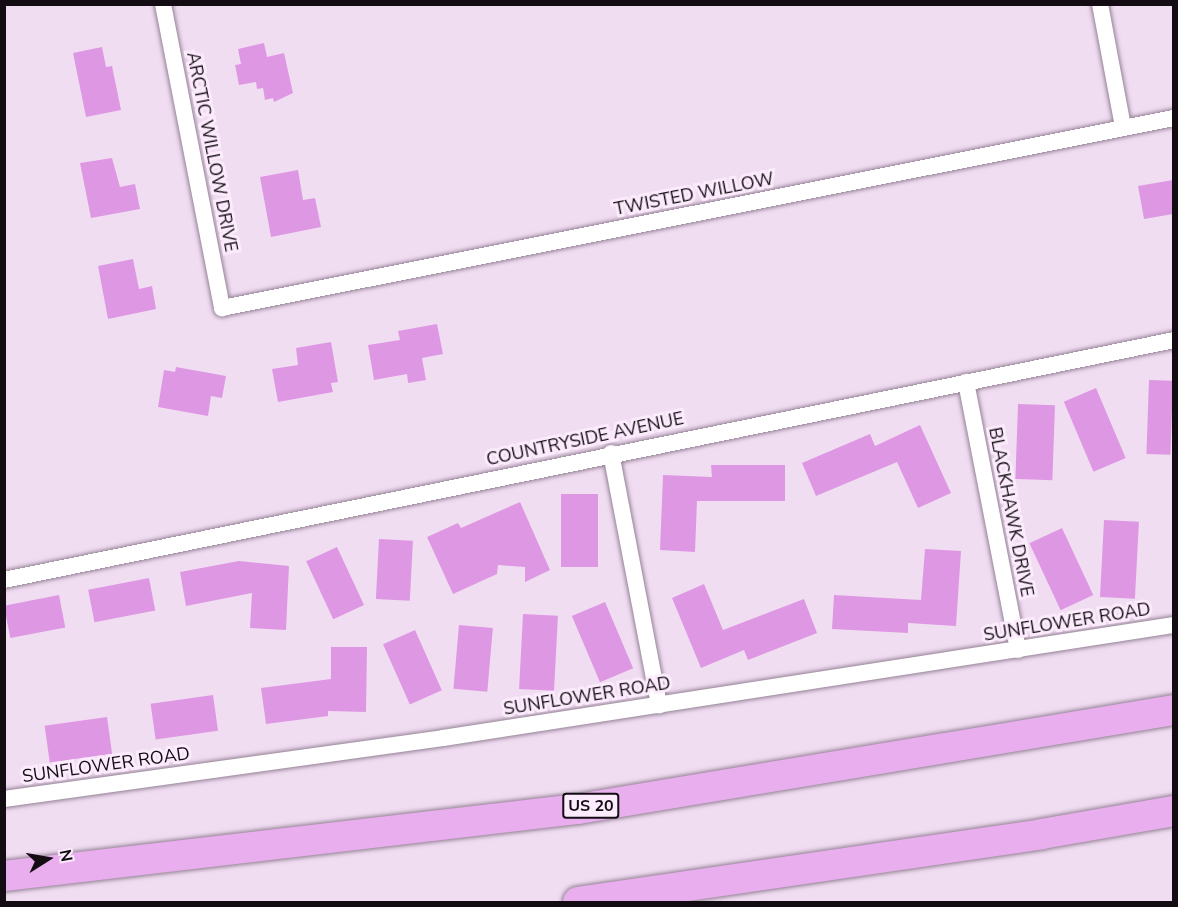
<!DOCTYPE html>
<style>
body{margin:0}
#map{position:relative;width:1178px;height:907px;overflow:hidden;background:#f1ddf2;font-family:"Nunito Sans",sans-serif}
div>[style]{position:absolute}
.building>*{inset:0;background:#de98e3;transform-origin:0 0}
.roads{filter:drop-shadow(0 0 2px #948295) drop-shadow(0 0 2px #948295)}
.street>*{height:16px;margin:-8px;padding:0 8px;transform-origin:8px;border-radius:8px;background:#fff}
.highway>*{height:30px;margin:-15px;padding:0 15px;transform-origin:15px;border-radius:15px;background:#e9aeed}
span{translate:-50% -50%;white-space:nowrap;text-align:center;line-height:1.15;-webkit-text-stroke:6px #fcebfc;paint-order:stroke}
.shield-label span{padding:2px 4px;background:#fcebfc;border:2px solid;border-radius:4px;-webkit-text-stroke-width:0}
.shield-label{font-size:16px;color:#130c13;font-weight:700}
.street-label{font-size:18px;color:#130c13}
.frame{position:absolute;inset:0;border:6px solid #130c13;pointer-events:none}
.north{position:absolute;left:18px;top:829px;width:60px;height:60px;-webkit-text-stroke:4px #fcebfc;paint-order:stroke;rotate:79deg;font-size:16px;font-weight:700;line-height:24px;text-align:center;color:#130c13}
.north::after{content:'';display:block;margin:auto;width:21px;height:27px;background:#130c13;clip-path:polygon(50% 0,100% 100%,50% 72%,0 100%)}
</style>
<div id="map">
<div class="building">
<i style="clip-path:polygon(264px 43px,267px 57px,284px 53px,293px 93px,274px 102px,273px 98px,265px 100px,263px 88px,257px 89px,256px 82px,239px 85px,235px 65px,241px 64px,238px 49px)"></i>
<i style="clip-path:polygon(102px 47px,106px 67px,112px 66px,121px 110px,86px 117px,73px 53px)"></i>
<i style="clip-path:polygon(112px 158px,120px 187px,135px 184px,140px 209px,91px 218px,80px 163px)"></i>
<i style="clip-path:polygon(298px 170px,303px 200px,315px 198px,321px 227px,271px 237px,260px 177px)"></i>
<i style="clip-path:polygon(1173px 180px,1173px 214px,1144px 219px,1138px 186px)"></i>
<i style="clip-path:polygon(133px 259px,139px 289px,152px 286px,156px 309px,108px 319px,98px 266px)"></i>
<i style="clip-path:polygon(437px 324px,443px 354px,422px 358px,426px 380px,408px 383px,407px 374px,374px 380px,368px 345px,400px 340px,398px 331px)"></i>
<i style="clip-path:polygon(331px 342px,338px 382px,331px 383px,333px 392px,278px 402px,272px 369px,298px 365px,296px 348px)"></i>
<i style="clip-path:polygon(176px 367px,226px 376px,222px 398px,211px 396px,208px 416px,158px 407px,164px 370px,175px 372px)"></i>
<i style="left:1149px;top:380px;width:24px;height:74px;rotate:2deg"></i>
<i style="left:1096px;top:388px;width:76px;height:35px;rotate:67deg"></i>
<i style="left:1018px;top:404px;width:37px;height:75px;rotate:2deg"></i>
<i style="clip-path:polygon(920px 425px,951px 493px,918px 508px,897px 462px,816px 496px,802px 463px,870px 434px,875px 446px)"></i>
<i style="clip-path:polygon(711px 465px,785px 465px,785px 501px,697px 501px,695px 552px,660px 550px,663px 475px,712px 477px)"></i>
<i style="left:561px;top:494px;width:37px;height:73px"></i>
<i style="clip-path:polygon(520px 502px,550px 570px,525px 582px,525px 567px,498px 565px,497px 574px,453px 594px,427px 537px,458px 523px,461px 528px)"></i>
<i style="left:1104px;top:520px;width:35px;height:77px;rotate:3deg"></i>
<i style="left:1062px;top:528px;width:74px;height:36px;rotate:65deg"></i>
<i style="left:379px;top:539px;width:34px;height:60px;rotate:3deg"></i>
<i style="left:337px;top:547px;width:64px;height:34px;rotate:65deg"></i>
<i style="clip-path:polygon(925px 549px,961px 551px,956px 626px,908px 623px,908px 633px,832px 629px,834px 595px,921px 600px)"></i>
<i style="clip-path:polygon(239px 561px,289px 566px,286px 630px,250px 628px,252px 593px,186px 606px,180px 572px)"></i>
<i style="left:149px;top:578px;width:33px;height:62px;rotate:79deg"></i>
<i style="clip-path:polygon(704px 584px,723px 630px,804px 599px,817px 633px,748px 660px,744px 650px,701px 668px,672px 598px)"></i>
<i style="left:59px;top:595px;width:33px;height:56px;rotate:79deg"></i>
<i style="left:605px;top:602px;width:72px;height:36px;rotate:67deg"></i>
<i style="left:523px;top:614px;width:35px;height:75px;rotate:3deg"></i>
<i style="left:459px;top:625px;width:34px;height:64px;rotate:5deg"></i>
<i style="left:415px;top:630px;width:66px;height:35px;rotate:66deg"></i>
<i style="clip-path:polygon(331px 647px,367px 647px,366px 712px,328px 711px,328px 716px,266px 724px,261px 688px,331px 679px)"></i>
<i style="left:213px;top:695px;width:36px;height:63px;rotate:82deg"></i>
<i style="left:107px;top:717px;width:37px;height:63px;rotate:82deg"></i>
</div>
<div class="roads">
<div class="street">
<i style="left:163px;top:4px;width:310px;rotate:79deg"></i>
<i style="left:222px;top:308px;width:971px;rotate:-11.29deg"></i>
<i style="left:1100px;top:4px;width:125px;rotate:79.4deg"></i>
<i style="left:966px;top:382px;width:273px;rotate:79deg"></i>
<i style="left:611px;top:453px;width:257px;rotate:79.2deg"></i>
<i style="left:4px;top:580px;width:1194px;rotate:-11.59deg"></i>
<i style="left:4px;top:799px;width:443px;rotate:-7.9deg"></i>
<i style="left:443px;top:738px;width:740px;rotate:-8.79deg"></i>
</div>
<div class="highway">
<i style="left:4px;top:876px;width:578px;rotate:-6.66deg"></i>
<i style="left:578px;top:809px;width:604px;rotate:-9.43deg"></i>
<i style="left:578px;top:902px;width:469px;rotate:-8.3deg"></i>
<i style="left:1042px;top:834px;width:134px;rotate:-9.9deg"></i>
</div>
</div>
<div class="shield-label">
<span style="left:591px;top:806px">US 20</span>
</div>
<div class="street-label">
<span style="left:212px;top:152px;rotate:79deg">ARCTIC WILLOW DRIVE</span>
<span style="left:694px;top:194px;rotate:-11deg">TWISTED WILLOW</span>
<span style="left:585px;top:439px;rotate:-12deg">COUNTRYSIDE AVENUE</span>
<span style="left:1011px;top:512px;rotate:79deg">BLACKHAWK DRIVE</span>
<span style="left:1067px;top:622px;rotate:-9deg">SUNFLOWER ROAD</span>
<span style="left:587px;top:696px;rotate:-9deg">SUNFLOWER ROAD</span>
<span style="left:106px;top:765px;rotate:-8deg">SUNFLOWER ROAD</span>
</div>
<div class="frame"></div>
<div class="north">N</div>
</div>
